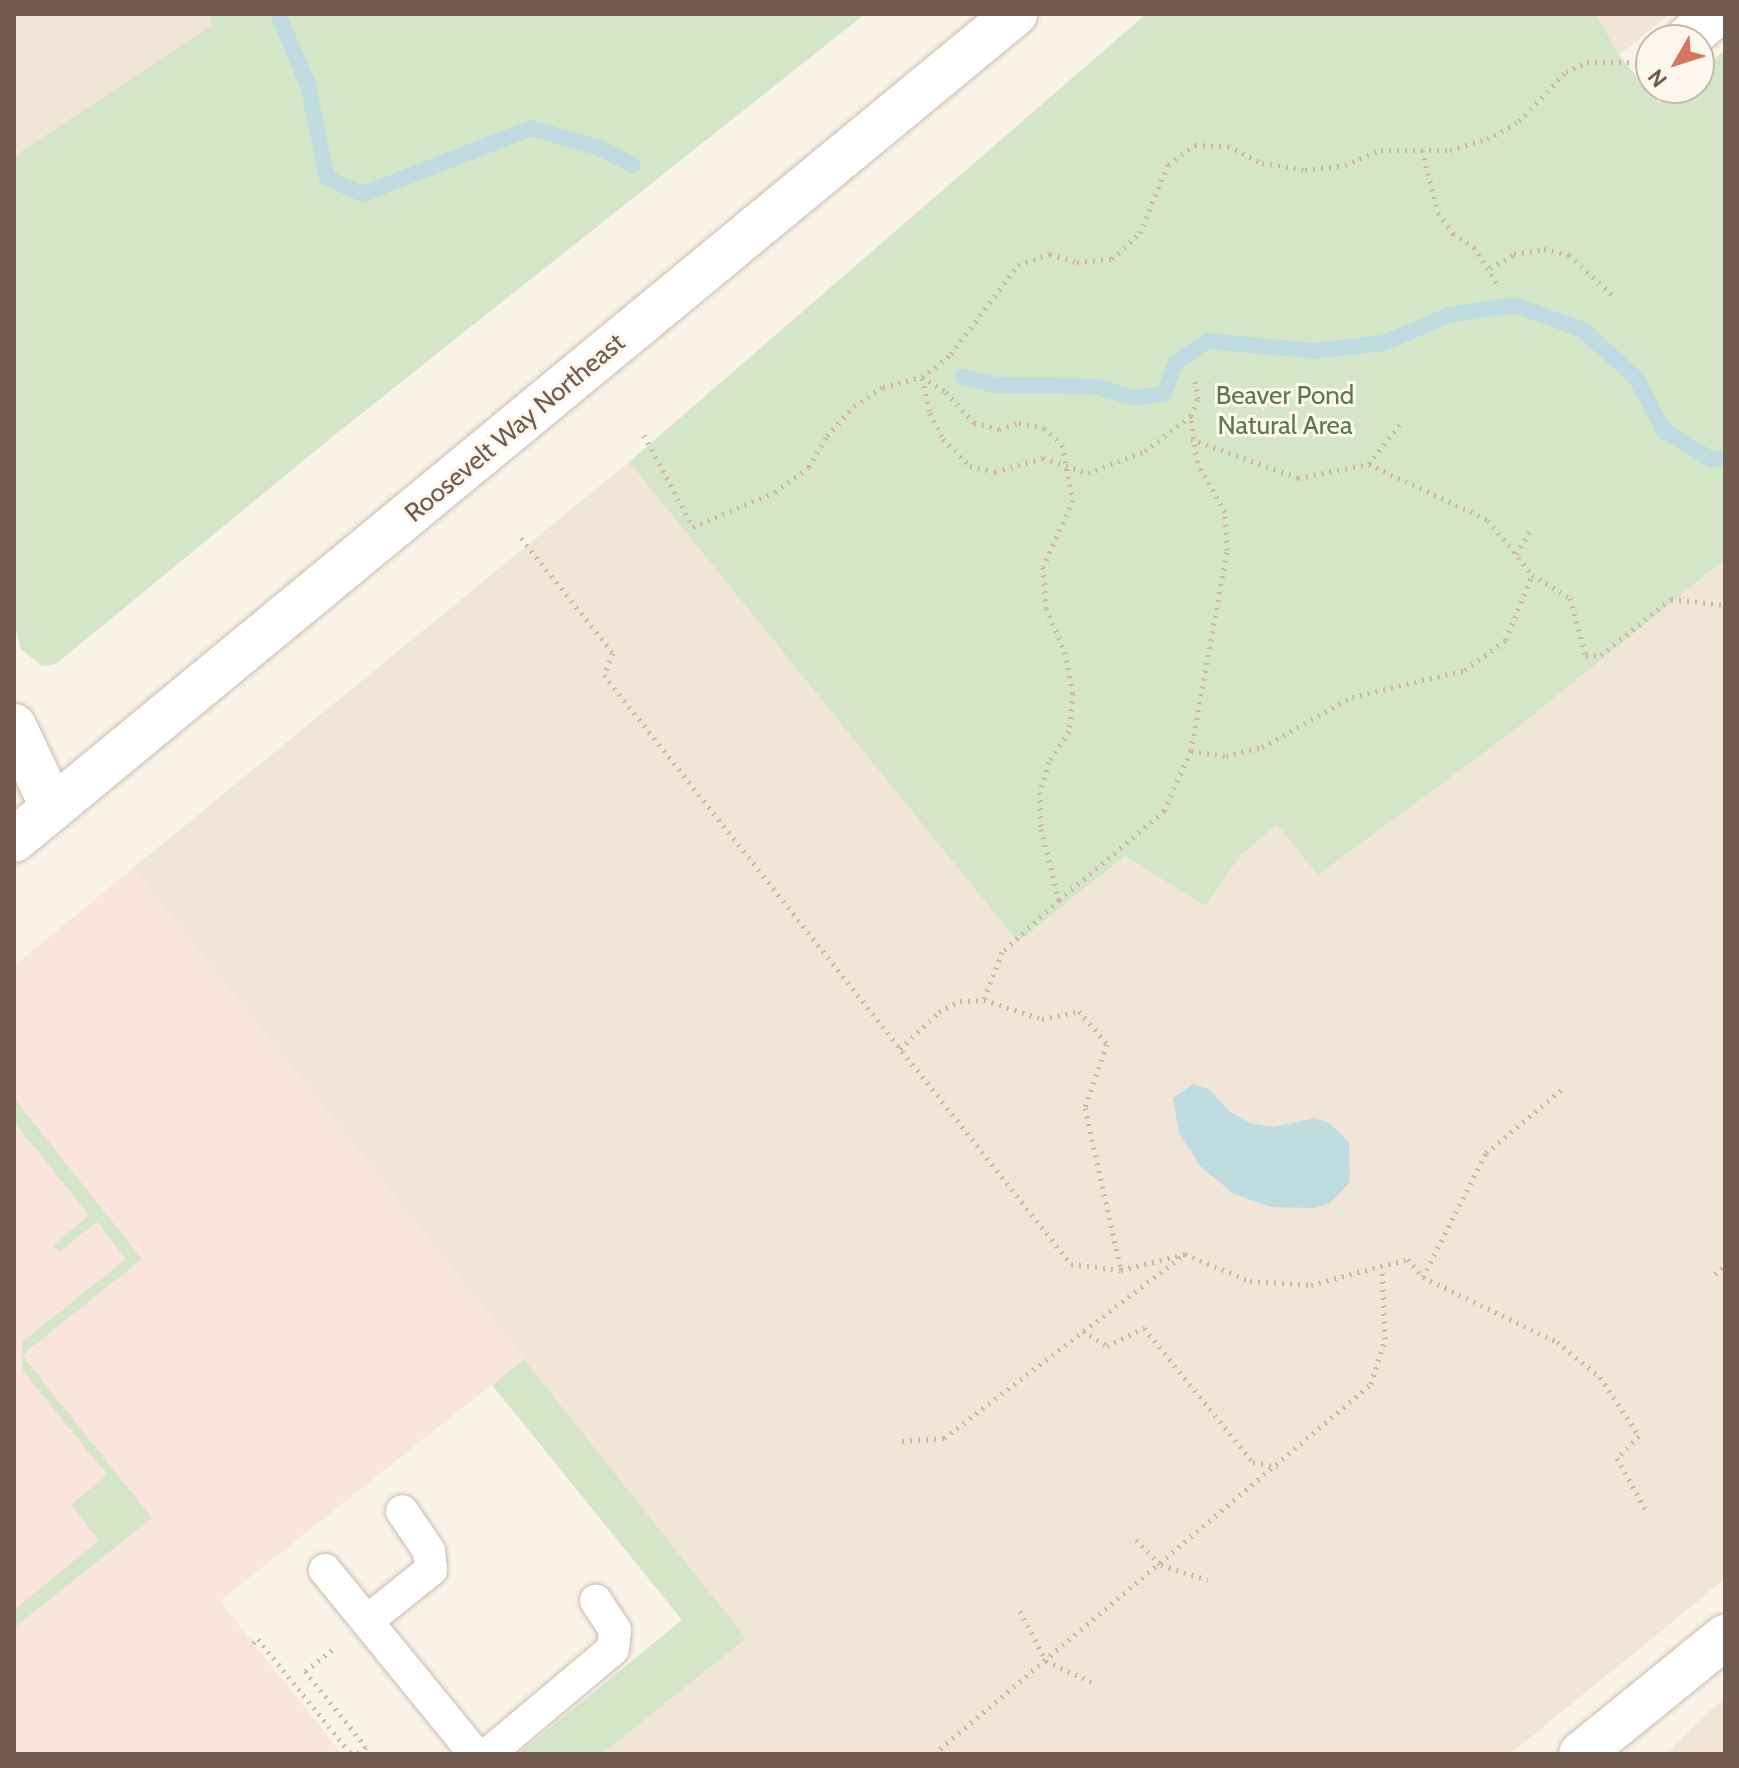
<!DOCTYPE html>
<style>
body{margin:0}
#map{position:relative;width:1739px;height:1768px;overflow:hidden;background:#faf3e8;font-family:Cabin,sans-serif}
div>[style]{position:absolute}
.residential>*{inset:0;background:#f1e5d8}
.commercial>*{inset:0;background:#f9e5de}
.green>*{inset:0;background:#d5e6c8}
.water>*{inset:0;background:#bfdde1}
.stream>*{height:16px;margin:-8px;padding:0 8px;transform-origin:8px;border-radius:8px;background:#bfdde1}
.path>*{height:5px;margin-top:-2.5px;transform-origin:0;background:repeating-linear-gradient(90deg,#d1b6a6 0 2px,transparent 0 8px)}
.roads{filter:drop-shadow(0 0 2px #cbbbb0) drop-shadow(0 0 2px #cbbbb0)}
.service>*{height:32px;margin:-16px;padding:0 16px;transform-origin:16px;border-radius:16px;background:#fff}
.minor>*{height:44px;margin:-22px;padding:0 22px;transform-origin:22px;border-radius:22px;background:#fff}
.secondary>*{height:44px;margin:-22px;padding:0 22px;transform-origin:22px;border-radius:22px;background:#fff}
span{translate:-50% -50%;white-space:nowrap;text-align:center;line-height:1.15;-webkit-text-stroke:6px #fdf7ee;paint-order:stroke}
.park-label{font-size:26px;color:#5a7a4c}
.street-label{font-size:26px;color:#715b4f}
.frame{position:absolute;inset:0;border:16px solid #715b4f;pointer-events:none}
.north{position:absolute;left:1635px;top:24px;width:80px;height:80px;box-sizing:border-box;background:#fdf7ee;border:2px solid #c5b9ae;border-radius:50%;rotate:231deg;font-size:22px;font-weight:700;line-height:32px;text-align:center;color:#715b4f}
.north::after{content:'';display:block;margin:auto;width:28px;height:36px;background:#d5755d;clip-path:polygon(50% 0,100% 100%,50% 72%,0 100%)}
</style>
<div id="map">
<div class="residential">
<i style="clip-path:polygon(14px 14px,209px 14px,213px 25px,14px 156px)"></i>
<i style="clip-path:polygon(1596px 14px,1670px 14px,1619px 55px)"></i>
<i style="clip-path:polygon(629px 462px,1018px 942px,1125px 856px,1205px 906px,1241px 855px,1277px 825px,1318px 875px,1511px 733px,1725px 559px,1725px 1579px,1510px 1754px,537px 1754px,720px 1605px,133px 868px)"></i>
<i style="clip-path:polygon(1725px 1697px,1725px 1754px,1665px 1754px)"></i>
</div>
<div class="commercial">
<i style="clip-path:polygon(133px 868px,524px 1359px,220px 1601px,342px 1754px,14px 1754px,14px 966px)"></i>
</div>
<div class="green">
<i style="clip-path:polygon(209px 14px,865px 14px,337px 433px,56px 664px,42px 666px,21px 649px,14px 623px,14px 156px,212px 25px)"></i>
<i style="clip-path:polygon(1146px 14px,1596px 14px,1619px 55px,1659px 103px,1678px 88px,1699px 88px,1699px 71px,1725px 50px,1725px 559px,1511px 733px,1318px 875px,1277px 825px,1241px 855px,1205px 906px,1125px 856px,1018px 942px,629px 462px)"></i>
<i style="clip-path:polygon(14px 1098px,142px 1259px,22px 1355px,152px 1518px,14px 1628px,14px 1610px,99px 1540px,71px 1505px,107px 1475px,23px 1371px,22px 1355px,22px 1342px,126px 1259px,97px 1222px,59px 1252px,53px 1245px,89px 1215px,14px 1122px)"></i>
<i style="clip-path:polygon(524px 1359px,746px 1638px,602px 1754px,518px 1754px,682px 1620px,492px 1385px)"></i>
</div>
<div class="water">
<i style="clip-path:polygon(1193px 1084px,1209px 1089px,1229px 1111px,1249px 1123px,1274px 1127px,1315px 1118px,1329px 1123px,1349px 1142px,1350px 1182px,1329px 1204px,1313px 1208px,1271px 1207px,1234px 1194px,1200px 1166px,1179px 1133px,1173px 1098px)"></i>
</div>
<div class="stream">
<i style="left:278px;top:14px;width:77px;rotate:67.1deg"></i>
<i style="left:308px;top:85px;width:95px;rotate:78.5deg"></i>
<i style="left:327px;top:178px;width:39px;rotate:24deg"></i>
<i style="left:363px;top:194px;width:180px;rotate:-21.4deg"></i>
<i style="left:531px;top:128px;width:72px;rotate:16.2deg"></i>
<i style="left:600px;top:148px;width:37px;rotate:27deg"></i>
<i style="left:963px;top:377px;width:32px;rotate:14deg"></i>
<i style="left:994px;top:385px;width:101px;rotate:0.6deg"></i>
<i style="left:1095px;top:386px;width:41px;rotate:17.1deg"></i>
<i style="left:1134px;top:398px;width:30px;rotate:-9deg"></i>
<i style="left:1164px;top:393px;width:33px;rotate:-69deg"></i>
<i style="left:1176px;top:362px;width:38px;rotate:-33deg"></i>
<i style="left:1208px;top:341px;width:107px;rotate:5.3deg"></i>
<i style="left:1315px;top:351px;width:69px;rotate:-6.6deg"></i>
<i style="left:1384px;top:343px;width:71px;rotate:-23.3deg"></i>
<i style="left:1449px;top:315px;width:66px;rotate:-8.7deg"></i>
<i style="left:1514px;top:305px;width:73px;rotate:19.9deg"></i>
<i style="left:1583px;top:330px;width:72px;rotate:42.2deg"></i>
<i style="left:1636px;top:378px;width:60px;rotate:62.2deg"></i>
<i style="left:1664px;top:431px;width:55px;rotate:30.8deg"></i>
<i style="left:1711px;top:459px;width:14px;rotate:-4deg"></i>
</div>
<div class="path">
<i style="left:1422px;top:150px;width:65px;rotate:75.7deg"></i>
<i style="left:1438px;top:213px;width:26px;rotate:54deg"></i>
<i style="left:1453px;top:234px;width:25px;rotate:32deg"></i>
<i style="left:1474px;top:247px;width:47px;rotate:58deg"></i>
<i style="left:1490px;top:268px;width:28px;rotate:-30deg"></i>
<i style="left:1514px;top:254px;width:30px;rotate:-9deg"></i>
<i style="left:1544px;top:249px;width:26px;rotate:13deg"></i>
<i style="left:1569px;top:255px;width:59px;rotate:42.9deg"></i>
<i style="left:922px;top:377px;width:28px;rotate:32deg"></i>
<i style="left:946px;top:392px;width:42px;rotate:47.9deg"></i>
<i style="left:974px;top:423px;width:26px;rotate:13deg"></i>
<i style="left:999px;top:429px;width:21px;rotate:-17deg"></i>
<i style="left:1019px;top:423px;width:25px;rotate:11deg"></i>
<i style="left:1044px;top:428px;width:25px;rotate:43deg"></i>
<i style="left:1062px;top:445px;width:56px;rotate:78.7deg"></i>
<i style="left:1073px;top:500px;width:73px;rotate:114.1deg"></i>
<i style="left:1043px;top:567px;width:41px;rotate:85.8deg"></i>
<i style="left:1046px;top:608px;width:48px;rotate:66.6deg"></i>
<i style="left:1065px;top:652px;width:42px;rotate:79deg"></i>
<i style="left:1073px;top:693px;width:38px;rotate:96deg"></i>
<i style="left:1069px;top:731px;width:37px;rotate:123deg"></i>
<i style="left:1049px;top:762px;width:31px;rotate:107deg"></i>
<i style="left:1040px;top:792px;width:37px;rotate:88deg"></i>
<i style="left:1041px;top:829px;width:73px;rotate:75.8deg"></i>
<i style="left:1059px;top:900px;width:77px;rotate:137.6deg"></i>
<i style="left:1002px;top:952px;width:51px;rotate:110.6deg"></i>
<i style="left:922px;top:378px;width:36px;rotate:77deg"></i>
<i style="left:930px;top:413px;width:29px;rotate:63deg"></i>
<i style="left:943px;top:439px;width:38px;rotate:45deg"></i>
<i style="left:970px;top:466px;width:26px;rotate:13deg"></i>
<i style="left:995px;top:472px;width:50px;rotate:-16.3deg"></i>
<i style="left:1043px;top:458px;width:47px;rotate:18.4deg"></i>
<i style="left:1088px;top:473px;width:61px;rotate:-21.1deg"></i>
<i style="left:1145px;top:451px;width:58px;rotate:-37.3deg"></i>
<i style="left:1191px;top:416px;width:18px;rotate:-68deg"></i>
<i style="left:1198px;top:399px;width:24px;rotate:-99deg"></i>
<i style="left:644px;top:435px;width:104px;rotate:62deg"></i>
<i style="left:693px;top:527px;width:89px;rotate:-23.1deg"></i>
<i style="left:775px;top:492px;width:42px;rotate:-36.3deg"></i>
<i style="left:809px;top:467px;width:36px;rotate:-60deg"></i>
<i style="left:827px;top:436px;width:40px;rotate:-48deg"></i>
<i style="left:854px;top:406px;width:35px;rotate:-33deg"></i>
<i style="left:883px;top:387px;width:40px;rotate:-14.4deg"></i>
<i style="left:922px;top:377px;width:37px;rotate:-38deg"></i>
<i style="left:951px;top:354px;width:111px;rotate:-53deg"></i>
<i style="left:1018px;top:265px;width:34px;rotate:-19deg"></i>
<i style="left:1050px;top:254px;width:28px;rotate:17deg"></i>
<i style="left:1077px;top:262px;width:35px;rotate:-5deg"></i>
<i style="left:1112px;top:259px;width:38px;rotate:-43deg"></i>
<i style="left:1140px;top:233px;width:74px;rotate:-67.9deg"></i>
<i style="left:1168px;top:164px;width:33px;rotate:-35deg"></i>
<i style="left:1195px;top:145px;width:33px;rotate:2deg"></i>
<i style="left:1228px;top:146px;width:38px;rotate:27deg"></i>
<i style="left:1262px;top:163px;width:44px;rotate:9.2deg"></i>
<i style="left:1305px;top:170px;width:40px;rotate:-7.1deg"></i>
<i style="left:1345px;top:165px;width:39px;rotate:-23deg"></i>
<i style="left:1381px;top:150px;width:69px"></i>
<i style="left:1450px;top:150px;width:39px;rotate:-17deg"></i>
<i style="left:1487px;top:139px;width:37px;rotate:-29deg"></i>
<i style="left:1519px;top:121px;width:68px;rotate:-46.2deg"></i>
<i style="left:1566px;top:72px;width:23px;rotate:-25deg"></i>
<i style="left:1587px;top:62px;width:55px"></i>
<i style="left:1191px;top:439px;width:114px;rotate:20deg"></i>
<i style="left:1298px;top:478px;width:72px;rotate:-11.2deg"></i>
<i style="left:1369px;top:464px;width:132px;rotate:25.2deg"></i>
<i style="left:1488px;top:520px;width:70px;rotate:51.3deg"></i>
<i style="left:1369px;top:464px;width:54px;rotate:-52.5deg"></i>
<i style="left:521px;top:538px;width:147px;rotate:51.3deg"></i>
<i style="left:613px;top:653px;width:24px;rotate:112deg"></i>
<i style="left:604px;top:675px;width:752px;rotate:51.59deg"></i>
<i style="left:1071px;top:1264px;width:50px;rotate:6.8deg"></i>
<i style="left:1121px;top:1270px;width:66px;rotate:-14deg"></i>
<i style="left:1185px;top:1254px;width:70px;rotate:22.6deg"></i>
<i style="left:1250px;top:1281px;width:61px;rotate:3.8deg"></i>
<i style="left:1311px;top:1285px;width:100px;rotate:-15deg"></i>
<i style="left:1408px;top:1259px;width:23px;rotate:50deg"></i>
<i style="left:1423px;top:1277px;width:149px;rotate:25.9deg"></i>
<i style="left:1557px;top:1342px;width:55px;rotate:39.1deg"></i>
<i style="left:1600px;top:1377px;width:71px;rotate:56.5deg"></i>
<i style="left:1639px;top:1436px;width:31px;rotate:135deg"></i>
<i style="left:1617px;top:1458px;width:62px;rotate:60.9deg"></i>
<i style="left:1516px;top:554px;width:28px;rotate:-58deg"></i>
<i style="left:1191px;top:751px;width:35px;rotate:8deg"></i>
<i style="left:1226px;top:756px;width:37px;rotate:-14deg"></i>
<i style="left:1262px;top:747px;width:103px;rotate:-29.1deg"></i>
<i style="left:1352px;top:697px;width:116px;rotate:-13.4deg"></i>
<i style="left:1465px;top:670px;width:51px;rotate:-36.2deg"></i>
<i style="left:1506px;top:640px;width:70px;rotate:-68.2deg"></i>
<i style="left:1532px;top:575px;width:44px;rotate:31.2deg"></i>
<i style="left:1570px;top:598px;width:60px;rotate:74.6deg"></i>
<i style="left:1586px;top:656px;width:15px;rotate:-4deg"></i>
<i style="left:1601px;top:655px;width:90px;rotate:-38.7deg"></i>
<i style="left:1671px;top:599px;width:54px;rotate:6.3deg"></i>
<i style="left:1059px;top:900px;width:138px;rotate:-40.3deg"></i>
<i style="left:1164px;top:811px;width:66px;rotate:-65.8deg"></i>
<i style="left:1191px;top:751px;width:204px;rotate:-79.8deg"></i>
<i style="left:1227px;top:550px;width:38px;rotate:-93deg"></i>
<i style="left:1225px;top:512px;width:57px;rotate:-119.2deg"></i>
<i style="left:1197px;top:462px;width:46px;rotate:-97.4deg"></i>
<i style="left:900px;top:1049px;width:54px;rotate:-43.5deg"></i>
<i style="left:939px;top:1012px;width:24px;rotate:-28deg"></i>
<i style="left:960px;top:1001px;width:24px;rotate:-2deg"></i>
<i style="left:984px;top:1000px;width:61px;rotate:18.1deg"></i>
<i style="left:1042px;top:1019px;width:38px;rotate:-12deg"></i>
<i style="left:1079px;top:1011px;width:43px;rotate:49.7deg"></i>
<i style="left:1107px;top:1044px;width:68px;rotate:109deg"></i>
<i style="left:1085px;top:1108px;width:166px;rotate:77.5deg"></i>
<i style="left:1715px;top:1274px;width:13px;rotate:-42deg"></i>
<i style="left:1423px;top:1277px;width:139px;rotate:-63.1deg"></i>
<i style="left:1486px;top:1153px;width:99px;rotate:-40.1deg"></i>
<i style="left:1083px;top:1331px;width:28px;rotate:32deg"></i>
<i style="left:1107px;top:1346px;width:41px;rotate:-25.9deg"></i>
<i style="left:1144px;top:1328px;width:173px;rotate:50.9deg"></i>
<i style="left:1253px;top:1462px;width:25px;rotate:11deg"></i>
<i style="left:902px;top:1441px;width:42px;rotate:-4.1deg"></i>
<i style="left:944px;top:1438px;width:298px;rotate:-37.4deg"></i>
<i style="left:1136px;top:1540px;width:35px;rotate:45deg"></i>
<i style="left:1161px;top:1565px;width:49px;rotate:17.7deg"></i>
<i style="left:1020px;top:1611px;width:56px;rotate:62.5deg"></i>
<i style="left:1046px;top:1661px;width:55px;rotate:24.7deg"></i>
<i style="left:253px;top:1643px;width:6px;rotate:-39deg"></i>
<i style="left:258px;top:1639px;width:148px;rotate:51deg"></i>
<i style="left:332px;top:1650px;width:34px;rotate:142deg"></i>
<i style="left:305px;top:1671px;width:97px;rotate:51.2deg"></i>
<i style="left:366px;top:1747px;width:11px;rotate:142deg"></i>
<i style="left:934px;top:1754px;width:573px;rotate:-40.25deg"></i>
<i style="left:1371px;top:1384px;width:47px;rotate:-72.7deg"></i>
<i style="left:1385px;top:1339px;width:72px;rotate:-92.4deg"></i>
</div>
<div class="roads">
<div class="service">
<i style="left:325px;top:1570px;width:237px;rotate:50.8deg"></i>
<i style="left:367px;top:1621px;width:82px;rotate:-38.6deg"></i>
<i style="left:431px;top:1570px;width:19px;rotate:-96deg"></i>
<i style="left:429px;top:1551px;width:48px;rotate:-124deg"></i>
<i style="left:488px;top:1754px;width:163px;rotate:-40deg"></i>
<i style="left:613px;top:1649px;width:19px;rotate:-84deg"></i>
<i style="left:615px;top:1630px;width:35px;rotate:-123deg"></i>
</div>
<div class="minor">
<i style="left:1686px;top:40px;width:40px;rotate:-41deg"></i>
<i style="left:14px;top:726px;width:91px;rotate:64.6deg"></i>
<i style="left:1581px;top:1754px;width:186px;rotate:-39.1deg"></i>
</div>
<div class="secondary">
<i style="left:14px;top:840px;width:1298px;rotate:-39.53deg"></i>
</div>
</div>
<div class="park-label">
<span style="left:1285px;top:411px">Beaver Pond<br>Natural Area</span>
</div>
<div class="street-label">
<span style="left:515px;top:428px;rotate:-40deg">Roosevelt Way Northeast</span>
</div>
<div class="frame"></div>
<div class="north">N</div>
</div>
